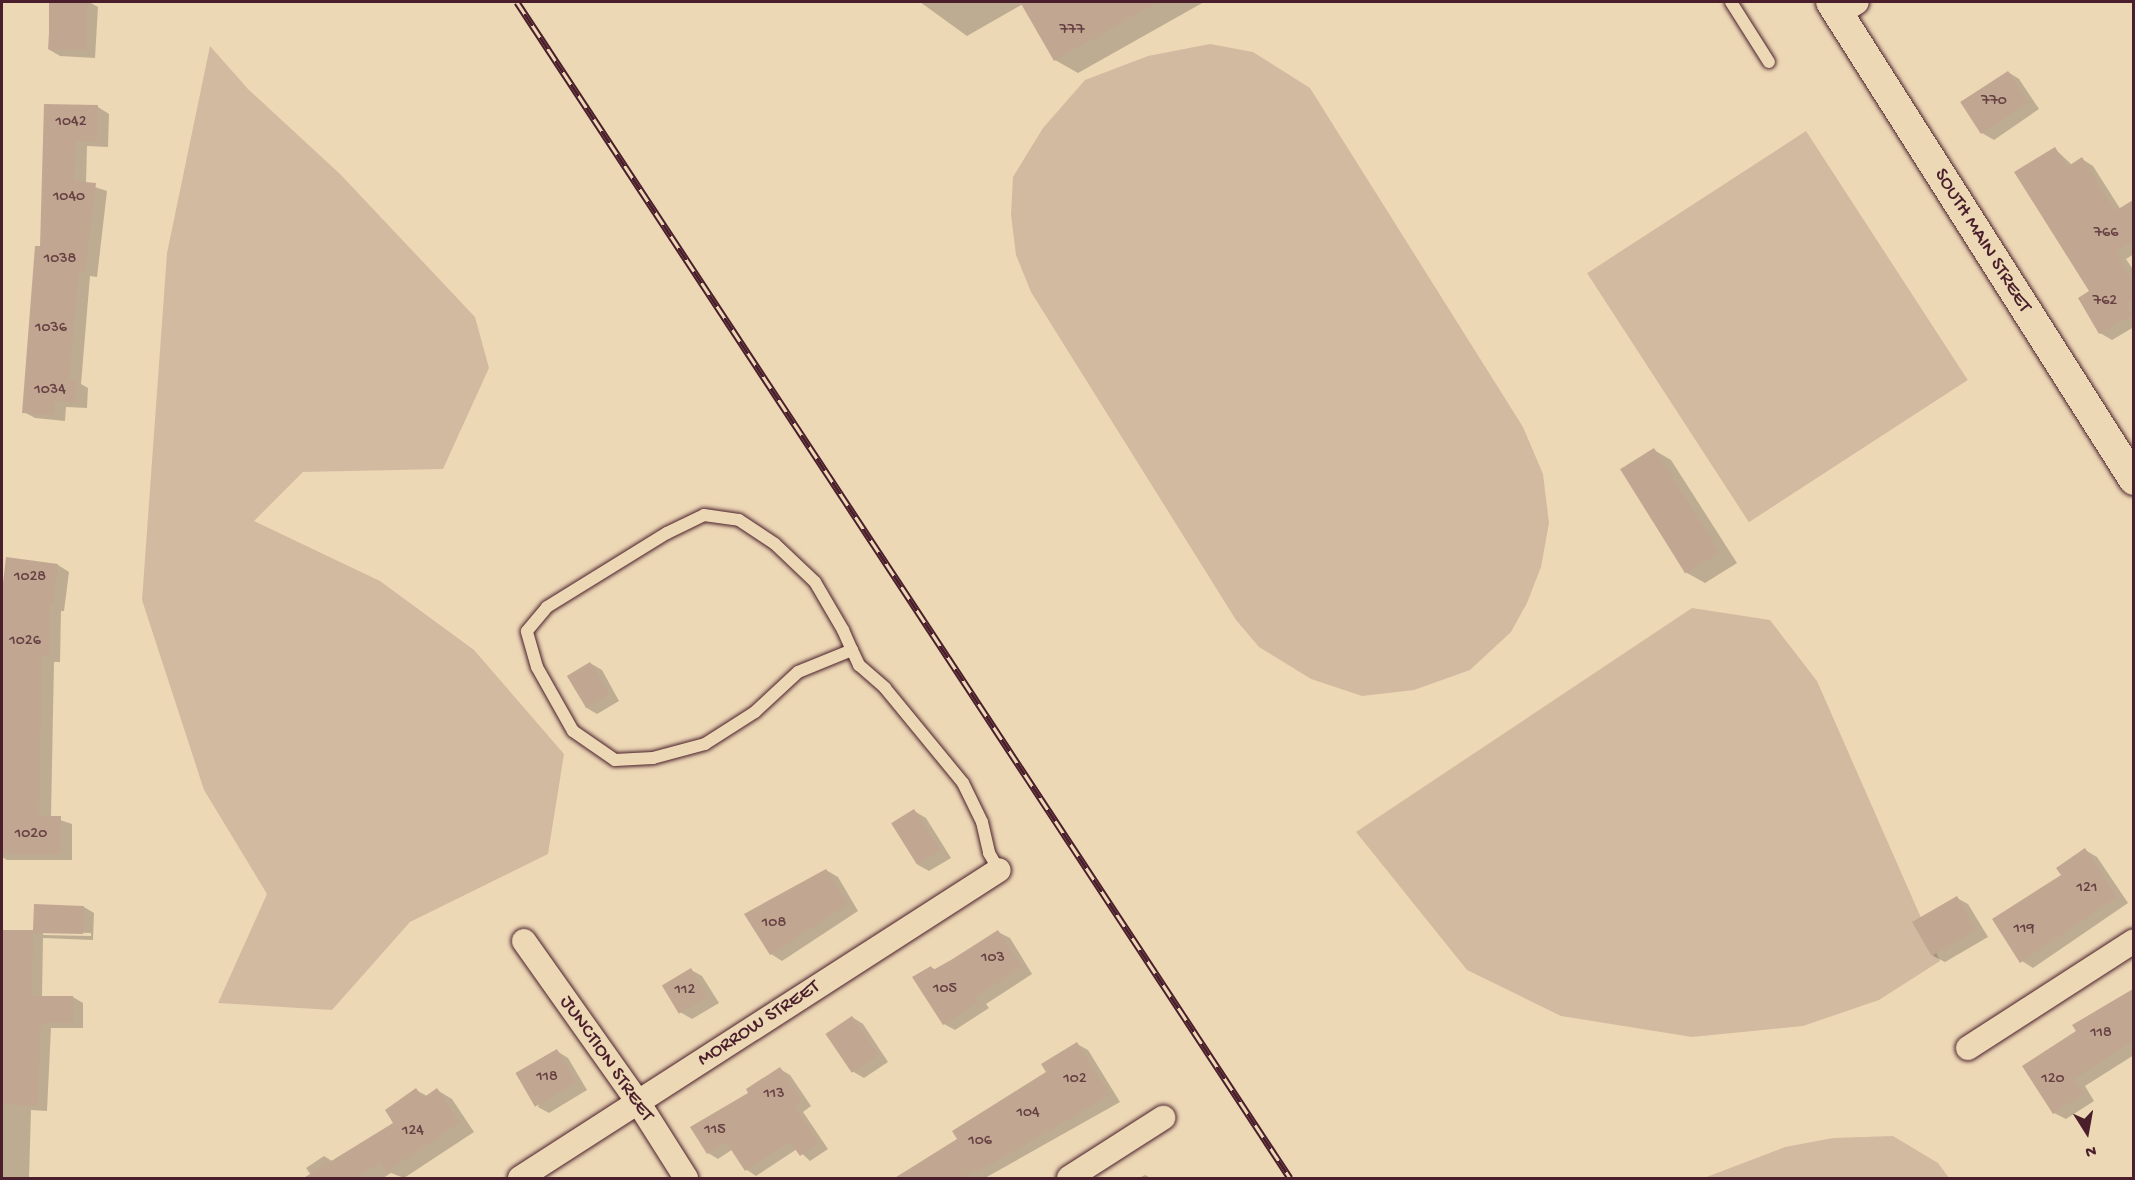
<!DOCTYPE html>
<style>
body{margin:0}
#map{position:relative;width:2135px;height:1180px;overflow:hidden;background:#edd8b6;font-family:"Gochi Hand",sans-serif}
div>[style]{position:absolute}
.green>*{inset:0;background:#d2baa0;transform-origin:0 0}
.shadow>*{inset:0;background:#0003}
.building>*{inset:0;background:#c1a791;transform-origin:0 0}
.roads{filter:drop-shadow(0 0 2px #4a1f2b) drop-shadow(0 0 2px #4a1f2b)}
.service>*{height:12px;margin:-6px;padding:0 6px;transform-origin:6px;border-radius:6px;background:#edd8b6}
.minor>*{height:24px;margin:-12px;padding:0 12px;transform-origin:12px;border-radius:12px;background:#edd8b6}
.tertiary>*{height:30px;margin:-15px;padding:0 15px;transform-origin:15px;border-radius:15px;background:#edd8b6}
.rail>*{height:7px;margin-top:-3.5px;transform-origin:0;background:repeating-linear-gradient(90deg,#edd8b6 0 14px,#4a1f2b 0 28px);box-sizing:border-box;border-block:2px solid #4a1f2b}
span{translate:-50% -50%;white-space:nowrap;text-align:center;line-height:1.15;-webkit-text-stroke:4.5px #edd8b6;paint-order:stroke}
.number-label{font-size:16px;color:#684144}
.number-label span{-webkit-text-stroke-width:0}
.street-label{font-size:20px;color:#4a1f2b}
.frame{position:absolute;inset:0;border:3px solid #4a1f2b;pointer-events:none}
.north{position:absolute;left:2057px;top:1102px;width:60px;height:60px;-webkit-text-stroke:4px #edd8b6;paint-order:stroke;rotate:169deg;font-size:16px;font-weight:700;line-height:24px;text-align:center;color:#4a1f2b}
.north::after{content:'';display:block;margin:auto;width:21px;height:27px;background:#4a1f2b;clip-path:polygon(50% 0,100% 100%,50% 72%,0 100%)}
</style>
<div id="map">
<div class="green">
<i style="clip-path:polygon(1210px 44px,1253px 52px,1310px 88px,1523px 427px,1543px 474px,1549px 523px,1541px 567px,1527px 603px,1511px 632px,1470px 670px,1414px 690px,1362px 696px,1311px 679px,1259px 647px,1236px 620px,1031px 292px,1016px 255px,1011px 215px,1013px 177px,1043px 128px,1085px 80px,1148px 56px)"></i>
<i style="clip-path:polygon(210px 46px,248px 89px,340px 174px,475px 317px,489px 368px,443px 469px,303px 472px,254px 521px,380px 581px,474px 650px,564px 754px,548px 854px,410px 922px,332px 1010px,218px 1003px,267px 894px,204px 790px,142px 600px,167px 253px)"></i>
<i style="left:1806px;top:131px;width:297px;height:261px;rotate:57deg"></i>
<i style="clip-path:polygon(1692px 608px,1770px 620px,1817px 681px,1940px 961px,1879px 1000px,1803px 1026px,1692px 1037px,1561px 1016px,1467px 970px,1356px 832px)"></i>
<i style="clip-path:polygon(1893px 1136px,1938px 1163px,1949px 1178px,1704px 1178px,1785px 1147px,1833px 1138px)"></i>
</div>
<div class="shadow">
<i style="clip-path:polygon(51px 2px,89px 2px,98px 7px,95px 58px,60px 56px,48px 49px)"></i>
<i style="clip-path:polygon(920px 2px,1204px 2px,1078px 73px,1055px 60px,1023px 4px,967px 36px)"></i>
<i style="clip-path:polygon(2008px 72px,2019px 79px,2039px 109px,1994px 140px,1982px 133px,1962px 103px)"></i>
<i style="clip-path:polygon(46px 106px,98px 107px,109px 114px,108px 147px,87px 146px,86px 184px,107px 191px,97px 277px,90px 276px,81px 384px,88px 388px,87px 408px,66px 407px,65px 421px,35px 418px,24px 412px,41px 248px)"></i>
<i style="clip-path:polygon(2055px 149px,2072px 165px,2082px 159px,2093px 166px,2121px 210px,2134px 217px,2134px 254px,2126px 259px,2134px 271px,2134px 327px,2112px 340px,2100px 333px)"></i>
<i style="clip-path:polygon(1654px 450px,1671px 460px,1737px 563px,1705px 583px,1687px 573px,1622px 470px)"></i>
<i style="clip-path:polygon(7px 559px,58px 565px,69px 572px,64px 611px,61px 611px,60px 662px,54px 662px,51px 817px,72px 824px,72px 860px,7px 860px,2px 857px,2px 602px)"></i>
<i style="clip-path:polygon(590px 663px,602px 670px,619px 701px,597px 714px,585px 707px)"></i>
<i style="clip-path:polygon(914px 811px,926px 818px,951px 858px,929px 871px,918px 865px)"></i>
<i style="clip-path:polygon(2085px 850px,2097px 857px,2128px 903px,2033px 968px,2022px 961px)"></i>
<i style="clip-path:polygon(826px 870px,838px 877px,858px 911px,782px 961px,771px 954px,746px 914px)"></i>
<i style="clip-path:polygon(1957px 898px,1968px 904px,1988px 937px,1945px 962px,1933px 956px)"></i>
<i style="clip-path:polygon(evenodd,84px 907px,94px 913px,93px 940px,43px 938px,42px 997px,73px 997px,83px 1003px,83px 1028px,51px 1028px,47px 1111px,31px 1110px,29px 1178px,2px 1178px,2px 931px,34px 931px,84px 907px,43px 932px,91px 933px,91px 936px,43px 935px,43px 932px)"></i>
<i style="clip-path:polygon(998px 932px,1010px 938px,1032px 974px,986px 1004px,989px 1008px,955px 1030px,944px 1024px,931px 967px,936px 970px)"></i>
<i style="clip-path:polygon(691px 970px,702px 976px,719px 1003px,692px 1019px,680px 1012px)"></i>
<i style="clip-path:polygon(2134px 989px,2134px 1055px,2085px 1086px,2094px 1101px,2066px 1119px,2054px 1113px,2078px 1031px,2074px 1026px)"></i>
<i style="clip-path:polygon(852px 1017px,863px 1024px,888px 1062px,864px 1078px,852px 1071px,827px 1033px)"></i>
<i style="clip-path:polygon(1077px 1044px,1088px 1050px,1120px 1102px,985px 1178px,895px 1178px,959px 1140px,1048px 1073px)"></i>
<i style="clip-path:polygon(557px 1051px,568px 1058px,587px 1090px,549px 1113px,538px 1107px)"></i>
<i style="clip-path:polygon(780px 1069px,790px 1075px,811px 1106px,803px 1112px,828px 1149px,810px 1161px,797px 1149px,756px 1176px,747px 1170px,733px 1149px,718px 1159px,708px 1153px,750px 1093px)"></i>
<i style="clip-path:polygon(416px 1090px,427px 1096px,437px 1090px,452px 1099px,474px 1132px,404px 1178px,391px 1173px,383px 1178px,313px 1178px,306px 1168px,324px 1156px,332px 1161px,395px 1123px)"></i>
<i style="clip-path:polygon(1145px 1175px,1151px 1178px,1139px 1178px)"></i>
</div>
<div class="building">
<i style="left:49px;top:2px;width:38px;height:48px"></i>
<i style="clip-path:polygon(1020px 2px,1158px 2px,1054px 61px)"></i>
<i style="left:2008px;top:71px;width:38px;height:57px;rotate:57deg"></i>
<i style="clip-path:polygon(44px 104px,98px 105px,97px 141px,76px 141px,74px 181px,96px 183px,85px 271px,79px 271px,69px 380px,77px 380px,76px 403px,55px 401px,54px 415px,22px 413px,35px 246px,40px 246px)"></i>
<i style="clip-path:polygon(2055px 147px,2067px 167px,2082px 157px,2115px 211px,2133px 200px,2133px 241px,2116px 252px,2133px 283px,2133px 299px,2126px 304px,2132px 315px,2099px 334px,2078px 298px,2089px 291px,2014px 172px)"></i>
<i style="left:1654px;top:448px;width:123px;height:40px;rotate:58deg"></i>
<i style="clip-path:polygon(6px 557px,58px 564px,53px 606px,50px 605px,49px 657px,42px 656px,39px 816px,61px 816px,60px 854px,2px 854px,2px 592px)"></i>
<i style="left:590px;top:662px;width:37px;height:27px;rotate:59deg"></i>
<i style="left:914px;top:809px;width:49px;height:27px;rotate:58deg"></i>
<i style="clip-path:polygon(2085px 848px,2117px 897px,2020px 963px,1992px 919px,2061px 875px,2056px 868px)"></i>
<i style="clip-path:polygon(826px 869px,848px 904px,770px 955px,744px 914px)"></i>
<i style="left:1957px;top:896px;width:39px;height:52px;rotate:60deg"></i>
<i style="clip-path:polygon(34px 904px,84px 906px,83px 934px,33px 933px,32px 996px,73px 996px,73px 1023px,41px 1023px,37px 1106px,2px 1104px,2px 930px,33px 930px)"></i>
<i style="clip-path:polygon(998px 930px,1022px 967px,975px 997px,979px 1002px,943px 1025px,912px 977px,931px 966px,933px 970px,951px 960px)"></i>
<i style="left:691px;top:968px;width:33px;height:34px;rotate:59deg"></i>
<i style="clip-path:polygon(2133px 989px,2133px 1041px,2074px 1079px,2084px 1094px,2053px 1114px,2022px 1066px,2076px 1031px,2072px 1025px)"></i>
<i style="left:852px;top:1016px;width:47px;height:32px;rotate:56deg"></i>
<i style="clip-path:polygon(1077px 1042px,1110px 1095px,977px 1172px,975px 1169px,960px 1179px,893px 1179px,957px 1139px,952px 1131px,1046px 1072px,1041px 1064px)"></i>
<i style="left:557px;top:1049px;width:39px;height:48px;rotate:60deg"></i>
<i style="clip-path:polygon(780px 1067px,802px 1100px,794px 1106px,819px 1143px,800px 1156px,790px 1142px,745px 1171px,726px 1142px,707px 1154px,690px 1127px,748px 1093px,746px 1089px)"></i>
<i style="clip-path:polygon(416px 1088px,423px 1098px,437px 1088px,460px 1123px,386px 1172px,380px 1163px,354px 1179px,302px 1179px,393px 1123px,385px 1110px)"></i>
</div>
<div class="roads">
<div class="service">
<i style="left:1731px;top:2px;width:71px;rotate:57.7deg"></i>
<i style="left:852px;top:650px;width:58px;rotate:157.8deg"></i>
<i style="left:798px;top:672px;width:59px;rotate:137.1deg"></i>
<i style="left:755px;top:712px;width:59px;rotate:147.4deg"></i>
<i style="left:705px;top:744px;width:54px;rotate:164.9deg"></i>
<i style="left:653px;top:758px;width:38px;rotate:177deg"></i>
<i style="left:615px;top:760px;width:51px;rotate:-145.4deg"></i>
<i style="left:573px;top:731px;width:73px;rotate:-119.4deg"></i>
<i style="left:537px;top:667px;width:37px;rotate:-106deg"></i>
<i style="left:527px;top:631px;width:31px;rotate:-50deg"></i>
<i style="left:547px;top:607px;width:141px;rotate:-31.7deg"></i>
<i style="left:667px;top:533px;width:41px;rotate:-25.9deg"></i>
<i style="left:704px;top:515px;width:35px;rotate:8deg"></i>
<i style="left:739px;top:520px;width:43px;rotate:33.7deg"></i>
<i style="left:775px;top:544px;width:55px;rotate:43.5deg"></i>
<i style="left:815px;top:582px;width:56px;rotate:59.7deg"></i>
<i style="left:843px;top:630px;width:22px;rotate:66deg"></i>
<i style="left:852px;top:650px;width:17px;rotate:65deg"></i>
<i style="left:859px;top:665px;width:35px;rotate:41deg"></i>
<i style="left:885px;top:688px;width:123px;rotate:50.6deg"></i>
<i style="left:963px;top:783px;width:43px;rotate:64deg"></i>
<i style="left:982px;top:822px;width:32px;rotate:77deg"></i>
<i style="left:989px;top:853px;width:20px;rotate:60deg"></i>
</div>
<div class="minor">
<i style="left:1838px;top:14px;width:22px;rotate:-32deg"></i>
<i style="left:524px;top:941px;width:197px;rotate:54.7deg"></i>
<i style="left:638px;top:1102px;width:90px;rotate:57.7deg"></i>
<i style="left:1968px;top:1048px;width:197px;rotate:-32.8deg"></i>
<i style="left:520px;top:1178px;width:569px;rotate:-32.74deg"></i>
<i style="left:1069px;top:1178px;width:112px;rotate:-32.6deg"></i>
</div>
<div class="tertiary">
<i style="left:1831px;top:2px;width:566px;rotate:57.63deg"></i>
</div>
</div>
<div class="rail">
<i style="left:517px;top:2px;width:1407px;rotate:56.68deg"></i>
</div>
<div class="number-label">
<span style="left:1072px;top:31px">777</span>
<span style="left:1994px;top:102px">770</span>
<span style="left:71px;top:123px">1042</span>
<span style="left:69px;top:198px">1040</span>
<span style="left:2106px;top:234px">766</span>
<span style="left:60px;top:260px">1038</span>
<span style="left:2105px;top:302px">762</span>
<span style="left:51px;top:329px">1036</span>
<span style="left:50px;top:391px">1034</span>
<span style="left:30px;top:578px">1028</span>
<span style="left:25px;top:642px">1026</span>
<span style="left:31px;top:835px">1020</span>
<span style="left:2087px;top:889px">121</span>
<span style="left:774px;top:924px">108</span>
<span style="left:2024px;top:930px">119</span>
<span style="left:993px;top:959px">103</span>
<span style="left:945px;top:990px">105</span>
<span style="left:685px;top:991px">112</span>
<span style="left:2101px;top:1034px">118</span>
<span style="left:547px;top:1078px">118</span>
<span style="left:1075px;top:1080px">102</span>
<span style="left:2053px;top:1080px">120</span>
<span style="left:774px;top:1095px">113</span>
<span style="left:1028px;top:1114px">104</span>
<span style="left:715px;top:1131px">115</span>
<span style="left:413px;top:1132px">124</span>
<span style="left:980px;top:1142px">106</span>
</div>
<div class="street-label">
<span style="left:1982px;top:241px;rotate:58deg">SOUTH MAIN STREET</span>
<span style="left:759px;top:1024px;rotate:-33deg">MORROW STREET</span>
<span style="left:606px;top:1059px;rotate:55deg">JUNCTION STREET</span>
</div>
<div class="frame"></div>
<div class="north">N</div>
</div>
